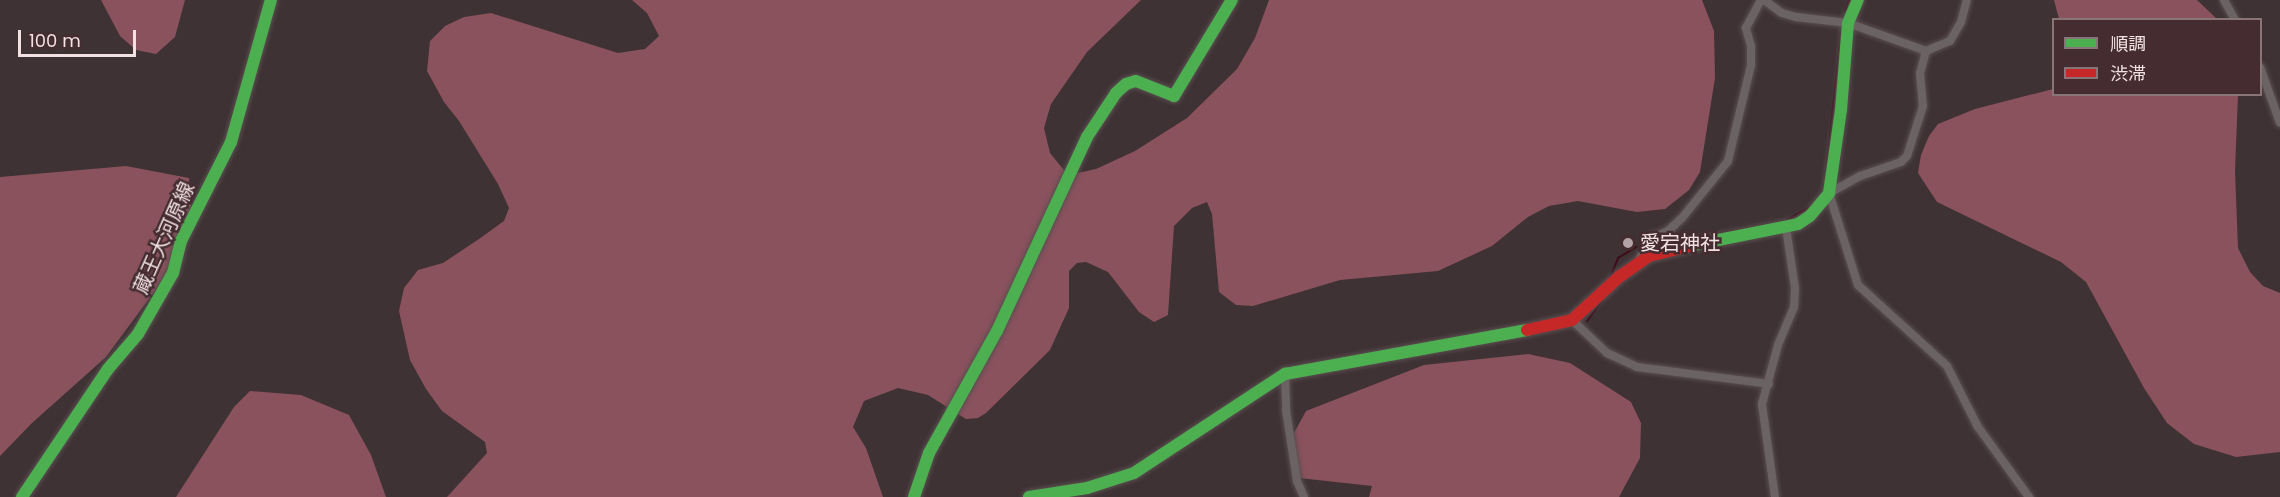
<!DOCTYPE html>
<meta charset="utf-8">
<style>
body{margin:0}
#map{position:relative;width:2280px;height:497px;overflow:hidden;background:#3e3234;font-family:Poppins,"Noto Sans JP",sans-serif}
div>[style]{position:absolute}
.forest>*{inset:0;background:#8a525d}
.stream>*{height:2px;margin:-1px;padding:0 1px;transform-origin:1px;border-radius:1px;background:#3f0b1b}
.roads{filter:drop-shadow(0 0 2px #5a4e50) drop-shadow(0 0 2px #5a4e50)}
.street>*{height:8px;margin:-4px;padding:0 4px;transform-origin:4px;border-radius:4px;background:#6b6263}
.fast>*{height:12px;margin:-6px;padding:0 6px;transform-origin:6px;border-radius:6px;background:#4caf50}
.jam>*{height:12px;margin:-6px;padding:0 6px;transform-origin:6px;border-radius:6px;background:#c62828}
.dots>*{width:16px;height:16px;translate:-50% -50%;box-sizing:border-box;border:3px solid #442c30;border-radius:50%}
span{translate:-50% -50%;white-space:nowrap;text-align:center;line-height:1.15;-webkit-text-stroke:5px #442c30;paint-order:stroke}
.street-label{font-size:20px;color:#f1e1e3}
.poi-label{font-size:20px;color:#f1e1e3}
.left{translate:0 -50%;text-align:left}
.legend{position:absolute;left:2052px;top:18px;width:210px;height:78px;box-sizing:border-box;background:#442c30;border:2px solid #897478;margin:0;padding:8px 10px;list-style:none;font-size:18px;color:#f1e1e3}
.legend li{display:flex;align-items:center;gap:12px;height:30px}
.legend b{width:30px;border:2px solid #897478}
.scale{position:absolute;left:18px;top:30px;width:118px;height:27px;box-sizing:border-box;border:3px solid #f1e1e3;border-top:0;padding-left:8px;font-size:18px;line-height:21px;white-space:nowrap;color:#f1e1e3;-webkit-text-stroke:4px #442c30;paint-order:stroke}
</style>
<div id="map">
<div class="forest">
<i style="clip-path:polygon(101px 0,185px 0,175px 37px,156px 54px,136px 50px,120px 36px)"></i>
<i style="clip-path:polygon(632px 0,1141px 0,1087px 52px,1051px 104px,1044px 128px,1050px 153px,1068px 175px,1096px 169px,1135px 151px,1187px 118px,1237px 69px,1255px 38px,1269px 0,1702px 0,1714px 31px,1715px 78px,1700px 172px,1689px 190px,1665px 209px,1637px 212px,1578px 201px,1549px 206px,1528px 217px,1492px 246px,1438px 271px,1340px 280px,1253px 306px,1236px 305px,1219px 292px,1212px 214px,1207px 202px,1192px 208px,1174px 226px,1168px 315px,1154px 322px,1139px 312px,1108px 272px,1086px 262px,1077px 263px,1069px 271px,1069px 308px,1050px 350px,986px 413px,978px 418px,966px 419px,928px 395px,898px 388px,864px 401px,853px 427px,866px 448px,883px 497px,447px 497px,487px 453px,485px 442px,442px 411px,426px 389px,410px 360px,399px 311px,404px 288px,418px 270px,443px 263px,479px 239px,504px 221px,509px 208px,498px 184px,459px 121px,444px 102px,427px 71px,430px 41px,445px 26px,464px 17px,491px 13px,618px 53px,645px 49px,659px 36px,647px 13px)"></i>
<i style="clip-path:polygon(2054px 0,2197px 0,2217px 19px,2059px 19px)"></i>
<i style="clip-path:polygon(2053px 89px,2054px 94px,2238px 95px,2235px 171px,2238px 248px,2250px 272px,2263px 286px,2280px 293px,2280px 452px,2236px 457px,2194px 444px,2167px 423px,2144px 388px,2086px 282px,2061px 262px,1937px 202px,1918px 173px,1921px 155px,1929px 136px,1938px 124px,1975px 109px)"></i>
<i style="clip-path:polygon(126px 166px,189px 178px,193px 229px,171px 269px,106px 357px,32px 423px,0 456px,0 177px)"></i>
<i style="clip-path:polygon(1528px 354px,1570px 363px,1631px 402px,1641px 423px,1640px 458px,1619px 497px,1369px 497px,1372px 486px,1299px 478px,1294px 433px,1306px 411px,1424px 365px)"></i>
<i style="clip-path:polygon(250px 391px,301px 395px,349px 415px,371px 455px,386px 497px,176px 497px,234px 407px)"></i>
</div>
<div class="stream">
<i style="left:1845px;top:11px;width:12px;rotate:-70deg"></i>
<i style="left:1826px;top:172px;width:141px;rotate:-83.9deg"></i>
<i style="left:1649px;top:247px;width:138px;rotate:-10.8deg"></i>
<i style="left:1785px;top:221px;width:30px;rotate:-30deg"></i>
<i style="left:1610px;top:278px;width:22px;rotate:-68deg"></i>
<i style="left:1618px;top:258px;width:21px;rotate:-31deg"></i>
<i style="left:1636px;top:247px;width:8px;rotate:-7deg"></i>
<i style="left:1587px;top:321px;width:25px;rotate:-53deg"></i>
</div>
<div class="roads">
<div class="street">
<i style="left:1764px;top:0;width:22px;rotate:36deg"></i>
<i style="left:1782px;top:13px;width:15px;rotate:16deg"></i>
<i style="left:1796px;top:17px;width:52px;rotate:6.6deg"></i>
<i style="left:1848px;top:23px;width:83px;rotate:19.7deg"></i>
<i style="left:1926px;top:51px;width:26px;rotate:-23deg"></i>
<i style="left:1950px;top:41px;width:22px;rotate:-60deg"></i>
<i style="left:1961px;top:22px;width:23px;rotate:-75deg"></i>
<i style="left:2224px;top:0;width:23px;rotate:61deg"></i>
<i style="left:1926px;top:51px;width:23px;rotate:105deg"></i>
<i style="left:1920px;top:73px;width:33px;rotate:85deg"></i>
<i style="left:1923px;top:106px;width:52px;rotate:107.7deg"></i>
<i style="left:1907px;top:156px;width:8px;rotate:135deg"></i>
<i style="left:1901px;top:162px;width:43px;rotate:161.1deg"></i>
<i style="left:1860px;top:176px;width:35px;rotate:151deg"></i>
<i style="left:1829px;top:193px;width:96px;rotate:72.5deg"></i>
<i style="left:1858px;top:285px;width:120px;rotate:42.3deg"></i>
<i style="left:1947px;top:366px;width:68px;rotate:63.1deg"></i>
<i style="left:1978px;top:427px;width:87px;rotate:53.9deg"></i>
<i style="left:2260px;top:67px;width:59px;rotate:70.3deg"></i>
<i style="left:1638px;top:262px;width:26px;rotate:-62deg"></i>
<i style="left:1650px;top:239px;width:20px;rotate:-24deg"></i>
<i style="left:1668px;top:231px;width:19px;rotate:-43deg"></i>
<i style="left:1682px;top:218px;width:73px;rotate:-51.1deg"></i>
<i style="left:1728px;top:161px;width:99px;rotate:-76.5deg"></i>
<i style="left:1751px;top:65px;width:19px;rotate:-90deg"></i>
<i style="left:1751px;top:46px;width:19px;rotate:-106deg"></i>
<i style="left:1746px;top:28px;width:32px;rotate:-62deg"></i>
<i style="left:1572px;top:320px;width:48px;rotate:43.3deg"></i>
<i style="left:1607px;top:353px;width:33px;rotate:25deg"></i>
<i style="left:1637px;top:367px;width:133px;rotate:7.3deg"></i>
<i style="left:1285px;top:374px;width:36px;rotate:88deg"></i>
<i style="left:1286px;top:410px;width:72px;rotate:81.2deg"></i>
<i style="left:1297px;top:481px;width:17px;rotate:66deg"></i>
<i style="left:1775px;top:497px;width:94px;rotate:-98deg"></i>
<i style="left:1762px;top:404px;width:61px;rotate:-74.8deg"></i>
<i style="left:1778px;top:345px;width:41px;rotate:-67.2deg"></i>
<i style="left:1794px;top:307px;width:19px;rotate:-87deg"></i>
<i style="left:1795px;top:288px;width:61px;rotate:-98.5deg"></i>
</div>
<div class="fast">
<i style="left:1693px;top:245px;width:107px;rotate:-11.3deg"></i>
<i style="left:1798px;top:224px;width:14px;rotate:-34deg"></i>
<i style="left:1810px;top:216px;width:30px;rotate:-50deg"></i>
<i style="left:1829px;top:193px;width:84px;rotate:-81.8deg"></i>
<i style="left:1841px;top:110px;width:87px;rotate:-85.4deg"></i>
<i style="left:1848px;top:23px;width:25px;rotate:-67deg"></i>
<i style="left:22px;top:497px;width:154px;rotate:-56.1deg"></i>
<i style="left:108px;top:369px;width:46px;rotate:-49.4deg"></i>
<i style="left:138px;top:334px;width:70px;rotate:-60.2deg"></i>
<i style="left:173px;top:273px;width:33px;rotate:-76deg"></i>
<i style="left:181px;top:241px;width:111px;rotate:-63.2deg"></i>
<i style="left:231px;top:142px;width:148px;rotate:-74.3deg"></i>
<i style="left:914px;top:497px;width:46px;rotate:-71.2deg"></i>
<i style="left:929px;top:453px;width:140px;rotate:-60.9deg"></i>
<i style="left:997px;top:331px;width:214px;rotate:-65.1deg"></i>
<i style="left:1087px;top:137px;width:53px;rotate:-56.6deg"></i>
<i style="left:1116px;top:93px;width:13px;rotate:-42deg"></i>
<i style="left:1126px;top:84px;width:10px;rotate:-17deg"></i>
<i style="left:1136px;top:81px;width:41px;rotate:21.5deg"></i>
<i style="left:1174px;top:96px;width:112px;rotate:-58.9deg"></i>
<i style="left:1029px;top:497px;width:59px;rotate:-8.8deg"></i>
<i style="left:1087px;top:488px;width:49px;rotate:-17.7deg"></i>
<i style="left:1134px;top:473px;width:181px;rotate:-33.3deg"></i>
<i style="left:1285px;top:374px;width:246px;rotate:-10.3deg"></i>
</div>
<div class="jam">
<i style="left:1527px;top:330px;width:46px;rotate:-12.5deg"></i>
<i style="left:1572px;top:320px;width:64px;rotate:-42.5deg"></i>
<i style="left:1619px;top:277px;width:37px;rotate:-35deg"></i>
<i style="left:1649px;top:256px;width:45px;rotate:-14deg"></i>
</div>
</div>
<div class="dots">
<i style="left:1628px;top:243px;background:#b2a4a6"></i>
</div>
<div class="street-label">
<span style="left:164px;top:238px;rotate:-66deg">蔵王大河原線</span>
</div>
<div class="poi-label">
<span class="left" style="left:1640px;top:243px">愛宕神社</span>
</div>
<ul class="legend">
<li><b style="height:8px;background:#4caf50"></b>順調</li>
<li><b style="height:8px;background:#c62828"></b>渋滞</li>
</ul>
<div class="scale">100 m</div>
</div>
